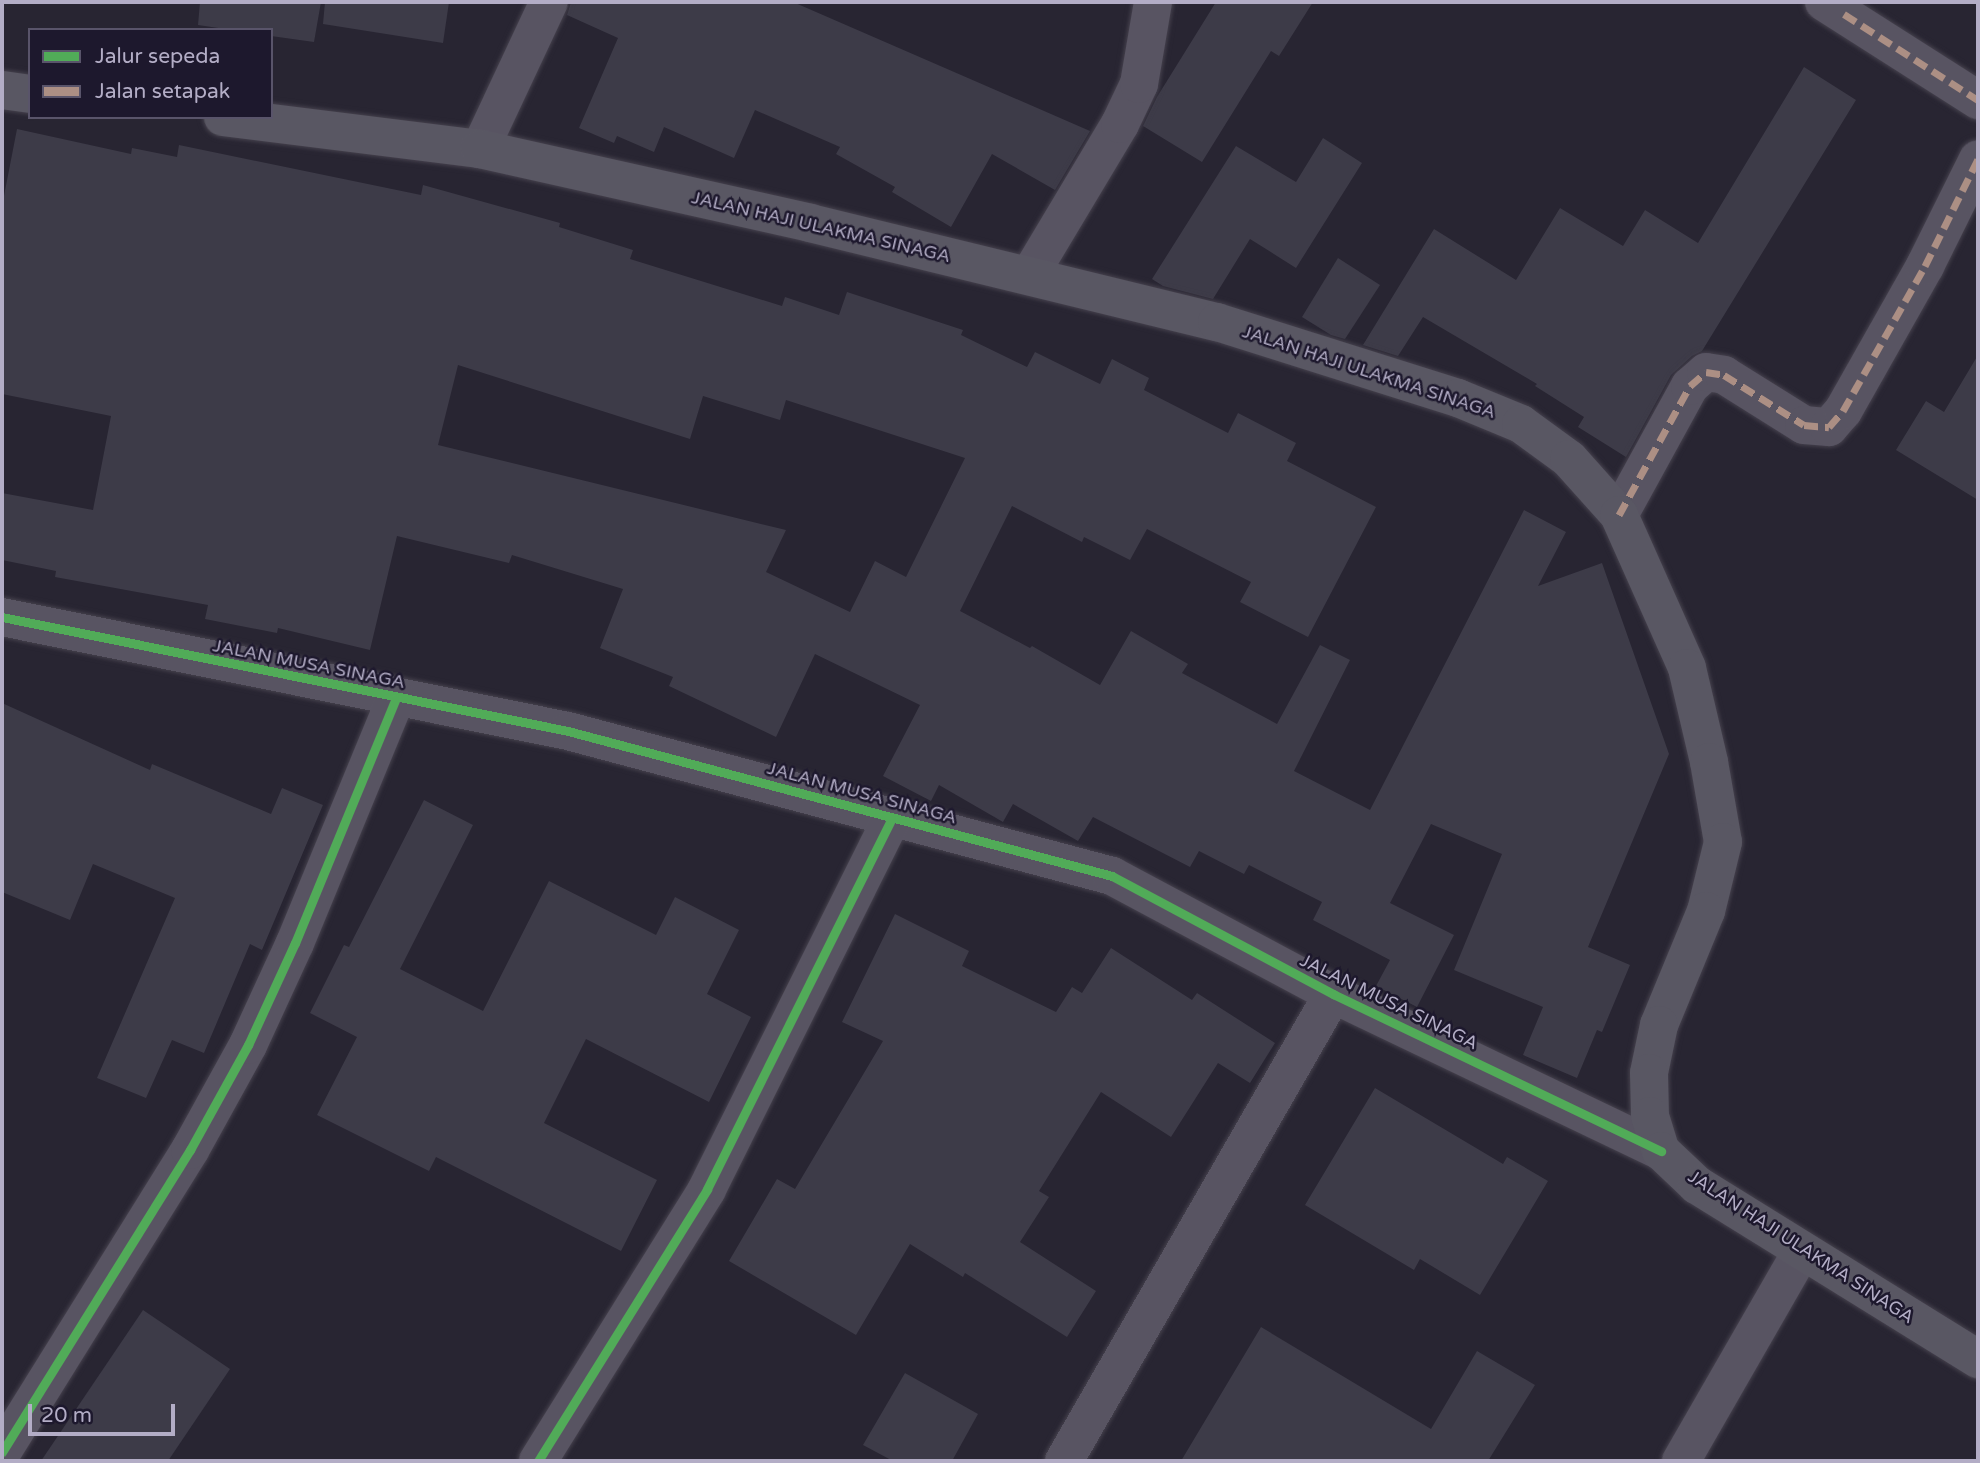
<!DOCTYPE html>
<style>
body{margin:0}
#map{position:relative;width:1980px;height:1463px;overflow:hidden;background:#282532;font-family:"Varela Round",sans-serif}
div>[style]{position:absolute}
.building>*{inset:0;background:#3d3b48}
.roads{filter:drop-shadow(0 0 2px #45414d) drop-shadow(0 0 2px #45414d)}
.street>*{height:38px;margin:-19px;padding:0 19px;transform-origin:19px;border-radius:19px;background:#585462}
.primary>*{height:38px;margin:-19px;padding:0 19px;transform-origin:19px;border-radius:19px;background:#595763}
.quiet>*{height:7px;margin-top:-3.5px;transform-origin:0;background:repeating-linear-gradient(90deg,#ac8f84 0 14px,transparent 0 21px)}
.cycleway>*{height:9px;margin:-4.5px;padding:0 4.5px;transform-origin:4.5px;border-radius:4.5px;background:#51ab58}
span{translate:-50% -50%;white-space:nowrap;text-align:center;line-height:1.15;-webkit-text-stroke:5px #1d182d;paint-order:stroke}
.street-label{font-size:18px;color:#b3adc6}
.frame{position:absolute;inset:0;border:4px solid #b3adc6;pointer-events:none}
.legend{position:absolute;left:28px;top:28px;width:245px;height:91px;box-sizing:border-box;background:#1d182d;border:2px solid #59546a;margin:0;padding:9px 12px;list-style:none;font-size:21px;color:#b3adc6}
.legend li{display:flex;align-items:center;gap:14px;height:35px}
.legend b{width:35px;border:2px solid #59546a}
.scale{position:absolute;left:28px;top:1404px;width:147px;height:32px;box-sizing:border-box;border:4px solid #b3adc6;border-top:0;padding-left:9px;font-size:21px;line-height:24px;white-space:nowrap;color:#b3adc6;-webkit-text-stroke:5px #1d182d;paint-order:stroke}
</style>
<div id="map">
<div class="building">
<i style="clip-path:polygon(200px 2px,321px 2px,314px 42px,271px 36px,271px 30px,232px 30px,198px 25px)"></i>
<i style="clip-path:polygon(325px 2px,449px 2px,443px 43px,323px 24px)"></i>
<i style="clip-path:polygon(571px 2px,793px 2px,1090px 131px,1055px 190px,992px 154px,951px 227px,892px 192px,895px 187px,836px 154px,840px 147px,755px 110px,734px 158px,664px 127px,654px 152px,617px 136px,614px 143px,579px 128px,618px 38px,567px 15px)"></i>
<i style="clip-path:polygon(1216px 2px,1313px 2px,1279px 56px,1271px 51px,1202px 162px,1143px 126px,1157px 97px)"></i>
<i style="clip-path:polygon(1804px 67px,1856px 100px,1702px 351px,1692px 356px,1671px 375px,1626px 457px,1578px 427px,1584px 417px,1535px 386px,1537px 384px,1423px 317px,1398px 356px,1363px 345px,1434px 229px,1516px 280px,1560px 208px,1623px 246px,1645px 210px,1698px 243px)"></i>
<i style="clip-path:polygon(evenodd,17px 129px,131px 154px,132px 148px,177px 157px,179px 145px,421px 195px,423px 185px,560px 223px,559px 227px,633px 250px,630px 259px,782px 306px,785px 297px,839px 315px,847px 292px,963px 330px,961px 335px,1027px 367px,1035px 352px,1100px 384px,1112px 359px,1149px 378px,1144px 390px,1228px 433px,1238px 413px,1296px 443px,1287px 461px,1376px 507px,1308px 637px,1240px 602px,1251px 582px,1147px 529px,1130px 560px,1084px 537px,1082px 542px,1012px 506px,960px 611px,1030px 648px,1032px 646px,1100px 685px,1131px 631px,1188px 664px,1182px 673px,1277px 724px,1320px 645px,1350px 660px,1294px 771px,1370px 810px,1524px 510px,1566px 532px,1538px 586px,1602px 563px,1669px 754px,1588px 947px,1630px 965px,1602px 1032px,1597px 1030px,1577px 1078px,1523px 1055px,1543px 1007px,1454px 970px,1502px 854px,1431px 824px,1390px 903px,1454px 935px,1417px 1007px,1376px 986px,1390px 960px,1313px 920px,1322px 902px,1249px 865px,1244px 874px,1199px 851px,1190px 867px,1093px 817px,1078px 841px,1013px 804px,1003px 822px,939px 785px,931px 801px,883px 776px,920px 705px,815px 654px,776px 737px,669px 686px,673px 677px,600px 648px,623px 589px,512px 555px,509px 563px,397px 536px,370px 650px,278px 628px,277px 633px,205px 619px,208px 605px,55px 577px,56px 571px,2px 560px,2px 493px,93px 510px,111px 416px,2px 394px,2px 206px,17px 129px,458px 365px,690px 439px,703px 396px,780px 420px,786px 400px,965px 458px,906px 577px,875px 561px,850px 612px,766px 572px,786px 530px,438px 445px,458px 365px)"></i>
<i style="clip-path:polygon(1323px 138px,1362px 163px,1296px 268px,1250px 239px,1213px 299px,1163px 286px,1152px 279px,1236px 146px,1296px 182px)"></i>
<i style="clip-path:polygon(1338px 258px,1380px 285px,1345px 339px,1331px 335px,1302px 317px)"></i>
<i style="clip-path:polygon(1978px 355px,1978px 500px,1896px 450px,1926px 401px,1944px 412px)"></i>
<i style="clip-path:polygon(2px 703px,150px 770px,152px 764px,271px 814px,282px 788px,323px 805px,262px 950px,250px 944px,204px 1053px,172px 1040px,146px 1098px,97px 1078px,175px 898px,93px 864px,70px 920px,2px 892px)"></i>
<i style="clip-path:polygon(424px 800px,473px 825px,400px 969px,483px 1011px,549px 881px,656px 935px,675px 897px,739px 930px,707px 994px,751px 1017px,709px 1102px,586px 1039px,544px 1123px,657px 1180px,621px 1251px,436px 1157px,429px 1171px,317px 1115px,357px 1037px,310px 1013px,344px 945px,349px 947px)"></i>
<i style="clip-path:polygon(895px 914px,969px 951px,962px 966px,1056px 1012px,1072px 987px,1082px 993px,1111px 948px,1192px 1000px,1197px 993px,1275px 1043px,1250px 1083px,1218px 1063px,1171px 1137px,1101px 1092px,1039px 1191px,1049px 1197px,1020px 1242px,1096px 1291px,1067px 1337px,965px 1273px,963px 1277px,910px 1244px,856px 1335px,729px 1261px,777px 1179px,795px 1189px,883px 1041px,842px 1022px)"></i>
<i style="clip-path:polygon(1375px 1088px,1503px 1164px,1507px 1157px,1548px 1181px,1480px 1295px,1420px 1259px,1414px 1270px,1305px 1205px)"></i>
<i style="clip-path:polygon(143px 1310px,230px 1369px,168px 1461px,41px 1461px)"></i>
<i style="clip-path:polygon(1261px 1327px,1431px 1429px,1477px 1351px,1535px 1385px,1488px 1461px,1181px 1461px)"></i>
<i style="clip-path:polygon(905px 1373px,978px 1414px,952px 1461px,893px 1461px,863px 1445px)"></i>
</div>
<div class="roads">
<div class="street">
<i style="left:1824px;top:2px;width:183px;rotate:32.5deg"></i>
<i style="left:480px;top:149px;width:162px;rotate:-64.9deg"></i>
<i style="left:1029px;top:276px;width:177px;rotate:-59.1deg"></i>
<i style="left:1120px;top:124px;width:44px;rotate:-64.6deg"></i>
<i style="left:1139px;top:84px;width:83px;rotate:-80.3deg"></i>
<i style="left:1619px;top:515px;width:147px;rotate:-61.2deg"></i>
<i style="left:1690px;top:386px;width:21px;rotate:-41deg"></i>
<i style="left:1706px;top:372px;width:18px;rotate:9deg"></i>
<i style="left:1724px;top:375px;width:94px;rotate:32deg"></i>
<i style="left:1804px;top:425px;width:25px;rotate:5deg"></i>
<i style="left:1829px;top:427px;width:21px;rotate:-49deg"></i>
<i style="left:1843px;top:411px;width:167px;rotate:-60.5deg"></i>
<i style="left:1925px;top:266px;width:119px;rotate:-63.6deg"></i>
<i style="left:2px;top:617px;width:577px;rotate:11.39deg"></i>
<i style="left:568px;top:731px;width:563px;rotate:14.92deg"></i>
<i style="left:1112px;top:876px;width:251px;rotate:28.1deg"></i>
<i style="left:1333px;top:994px;width:364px;rotate:25.6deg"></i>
<i style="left:2px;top:1452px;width:356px;rotate:-58.1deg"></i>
<i style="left:190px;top:1150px;width:120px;rotate:-61.1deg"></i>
<i style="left:248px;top:1045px;width:112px;rotate:-65.3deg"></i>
<i style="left:295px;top:943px;width:265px;rotate:-67.6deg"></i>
<i style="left:538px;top:1461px;width:320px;rotate:-58.1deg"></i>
<i style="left:707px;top:1189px;width:415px;rotate:-63.5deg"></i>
<i style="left:1064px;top:1461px;width:539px;rotate:-60.06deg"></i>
<i style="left:1681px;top:1461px;width:241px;rotate:-60.1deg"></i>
</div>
<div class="primary">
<i style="left:2px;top:90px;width:28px;rotate:8deg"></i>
<i style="left:223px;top:117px;width:259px;rotate:7.1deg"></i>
<i style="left:480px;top:149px;width:338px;rotate:12.6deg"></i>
<i style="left:810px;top:223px;width:419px;rotate:13.7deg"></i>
<i style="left:1217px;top:322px;width:253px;rotate:17.5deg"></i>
<i style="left:1458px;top:398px;width:68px;rotate:22.4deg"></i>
<i style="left:1521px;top:424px;width:59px;rotate:36.1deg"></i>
<i style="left:1569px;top:459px;width:75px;rotate:48.2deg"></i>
<i style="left:1619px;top:515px;width:167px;rotate:66deg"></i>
<i style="left:1687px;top:668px;width:97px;rotate:76.8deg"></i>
<i style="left:1709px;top:762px;width:81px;rotate:80.1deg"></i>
<i style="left:1723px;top:842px;width:71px;rotate:103.8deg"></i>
<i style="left:1706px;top:911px;width:123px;rotate:112.4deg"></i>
<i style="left:1659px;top:1025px;width:49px;rotate:101.8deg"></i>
<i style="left:1649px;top:1073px;width:43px;rotate:88.7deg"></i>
<i style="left:1650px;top:1116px;width:37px;rotate:73deg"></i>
<i style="left:1661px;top:1151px;width:50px;rotate:43.4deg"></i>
<i style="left:1697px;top:1185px;width:331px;rotate:31.8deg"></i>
</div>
</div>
<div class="quiet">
<i style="left:1844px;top:14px;width:159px;rotate:32.7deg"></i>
<i style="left:1619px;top:515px;width:147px;rotate:-61.2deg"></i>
<i style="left:1690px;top:386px;width:21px;rotate:-41deg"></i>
<i style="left:1706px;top:372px;width:18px;rotate:9deg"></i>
<i style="left:1724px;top:375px;width:94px;rotate:32deg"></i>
<i style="left:1804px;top:425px;width:25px;rotate:5deg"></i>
<i style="left:1829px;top:427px;width:21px;rotate:-49deg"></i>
<i style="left:1843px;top:411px;width:167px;rotate:-60.5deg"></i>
<i style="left:1925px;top:266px;width:119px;rotate:-63.6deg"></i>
</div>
<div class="cycleway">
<i style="left:2px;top:617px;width:577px;rotate:11.39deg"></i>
<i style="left:568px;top:731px;width:563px;rotate:14.92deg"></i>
<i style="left:1112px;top:876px;width:251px;rotate:28.1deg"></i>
<i style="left:1333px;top:994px;width:364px;rotate:25.6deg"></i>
<i style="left:2px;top:1452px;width:356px;rotate:-58.1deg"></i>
<i style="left:190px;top:1150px;width:120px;rotate:-61.1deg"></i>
<i style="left:248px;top:1045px;width:112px;rotate:-65.3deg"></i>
<i style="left:295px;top:943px;width:265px;rotate:-67.6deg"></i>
<i style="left:538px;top:1461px;width:320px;rotate:-58.1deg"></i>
<i style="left:707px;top:1189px;width:415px;rotate:-63.5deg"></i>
</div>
<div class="street-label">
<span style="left:821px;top:227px;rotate:13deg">JALAN HAJI ULAKMA SINAGA</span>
<span style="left:1369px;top:372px;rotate:18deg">JALAN HAJI ULAKMA SINAGA</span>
<span style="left:309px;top:664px;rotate:11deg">JALAN MUSA SINAGA</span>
<span style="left:862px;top:793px;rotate:15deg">JALAN MUSA SINAGA</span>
<span style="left:1389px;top:1002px;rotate:26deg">JALAN MUSA SINAGA</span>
<span style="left:1801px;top:1247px;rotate:33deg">JALAN HAJI ULAKMA SINAGA</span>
</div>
<div class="frame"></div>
<ul class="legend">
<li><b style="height:9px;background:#51ab58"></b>Jalur sepeda</li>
<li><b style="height:9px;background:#ac8f84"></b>Jalan setapak</li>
</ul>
<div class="scale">20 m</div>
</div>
